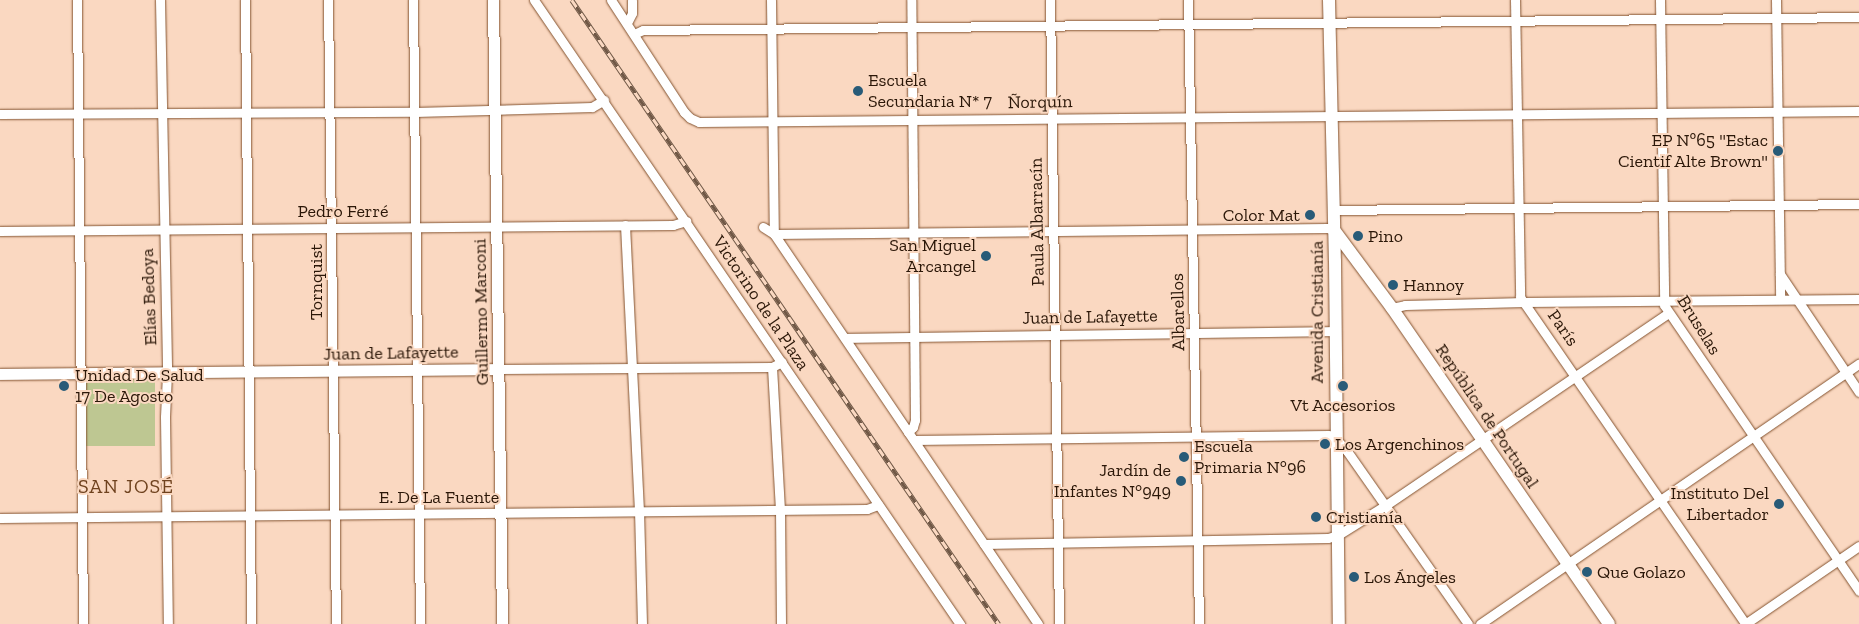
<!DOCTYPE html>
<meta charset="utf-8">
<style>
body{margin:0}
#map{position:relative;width:1859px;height:624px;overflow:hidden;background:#fad8c1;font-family:"Zilla Slab",serif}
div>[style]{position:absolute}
.green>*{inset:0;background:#bec792;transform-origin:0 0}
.roads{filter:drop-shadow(0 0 1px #845431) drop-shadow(0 0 1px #845431)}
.minor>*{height:9px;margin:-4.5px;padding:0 4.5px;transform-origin:4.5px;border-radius:4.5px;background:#fff}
.tertiary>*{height:11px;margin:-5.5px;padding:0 5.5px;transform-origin:5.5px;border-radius:5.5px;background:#fff}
.secondary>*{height:12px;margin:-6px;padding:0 6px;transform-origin:6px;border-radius:6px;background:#fff}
.rail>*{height:4.5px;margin-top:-2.25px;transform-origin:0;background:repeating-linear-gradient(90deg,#fad8c1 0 8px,#705846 0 16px);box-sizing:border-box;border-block:1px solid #705846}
.dots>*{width:14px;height:14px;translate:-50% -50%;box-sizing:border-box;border:2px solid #fad8c1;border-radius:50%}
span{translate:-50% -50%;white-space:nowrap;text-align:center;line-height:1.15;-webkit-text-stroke:4px #fad8c1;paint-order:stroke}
.poi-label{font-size:18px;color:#2b1708}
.left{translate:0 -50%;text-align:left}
.right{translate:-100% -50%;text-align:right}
.street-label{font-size:18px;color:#2b1708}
.quarter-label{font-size:20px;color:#6f421e;letter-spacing:1px}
</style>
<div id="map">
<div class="green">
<i style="left:84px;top:377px;width:71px;height:69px"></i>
</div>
<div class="roads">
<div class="minor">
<i style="left:77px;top:0;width:624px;rotate:89.45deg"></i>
<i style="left:160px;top:0;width:374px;rotate:88.9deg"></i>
<i style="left:167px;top:374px;width:43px;rotate:92.7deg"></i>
<i style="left:165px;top:417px;width:207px;rotate:89.2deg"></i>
<i style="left:245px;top:0;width:624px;rotate:89.45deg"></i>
<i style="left:328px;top:0;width:624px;rotate:89.27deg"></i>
<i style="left:413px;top:0;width:624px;rotate:89.36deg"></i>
<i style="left:534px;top:0;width:756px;rotate:55.68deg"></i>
<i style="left:611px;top:0;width:134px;rotate:56.9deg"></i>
<i style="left:684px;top:112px;width:8px;rotate:45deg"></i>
<i style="left:690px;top:118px;width:10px;rotate:24deg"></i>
<i style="left:699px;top:122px;width:1160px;rotate:-0.54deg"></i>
<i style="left:771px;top:0;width:234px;rotate:89.3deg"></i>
<i style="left:1050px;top:0;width:624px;rotate:89.17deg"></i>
<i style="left:1188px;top:0;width:624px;rotate:88.99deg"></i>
<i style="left:1515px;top:0;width:297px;rotate:89deg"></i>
<i style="left:1520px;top:297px;width:397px;rotate:55.4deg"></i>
<i style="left:1660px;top:0;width:305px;rotate:89.2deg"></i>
<i style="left:1664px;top:305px;width:346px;rotate:55.7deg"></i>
<i style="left:1776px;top:0;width:299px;rotate:89.2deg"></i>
<i style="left:627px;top:23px;width:11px;rotate:-63deg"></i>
<i style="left:632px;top:13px;width:13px;rotate:-90deg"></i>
<i style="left:634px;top:34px;width:10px;rotate:-24deg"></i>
<i style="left:643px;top:30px;width:1216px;rotate:-0.61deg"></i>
<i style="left:0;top:114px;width:415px;rotate:-0.3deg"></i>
<i style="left:415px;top:112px;width:177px;rotate:-1.6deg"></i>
<i style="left:592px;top:107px;width:14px;rotate:-30deg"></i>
<i style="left:1333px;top:210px;width:526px;rotate:-0.65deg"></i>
<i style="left:625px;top:225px;width:285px;rotate:87.2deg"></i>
<i style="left:639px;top:510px;width:114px;rotate:88.5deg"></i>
<i style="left:763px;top:227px;width:13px;rotate:32deg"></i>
<i style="left:774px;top:234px;width:471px;rotate:55.9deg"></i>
<i style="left:0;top:231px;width:673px;rotate:-0.51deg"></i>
<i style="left:673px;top:225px;width:14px;rotate:-17deg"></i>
<i style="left:774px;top:234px;width:553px;rotate:-0.62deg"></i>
<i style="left:1327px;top:228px;width:7px;rotate:16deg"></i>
<i style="left:1780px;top:274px;width:142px;rotate:56.2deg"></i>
<i style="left:1392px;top:308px;width:13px;rotate:-13deg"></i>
<i style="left:1405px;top:305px;width:120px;rotate:-1.4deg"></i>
<i style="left:1525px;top:302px;width:334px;rotate:-0.5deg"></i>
<i style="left:845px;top:338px;width:490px;rotate:-0.8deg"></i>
<i style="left:772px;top:367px;width:142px;rotate:86.8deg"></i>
<i style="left:780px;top:509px;width:115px;rotate:89.5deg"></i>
<i style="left:500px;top:369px;width:272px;rotate:-0.4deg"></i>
<i style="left:772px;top:367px;width:11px;rotate:-27deg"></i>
<i style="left:908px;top:432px;width:7px;rotate:-45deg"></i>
<i style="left:913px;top:427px;width:7px;rotate:-74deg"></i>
<i style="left:915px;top:420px;width:420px;rotate:-90.5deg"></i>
<i style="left:914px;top:440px;width:414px;rotate:-0.7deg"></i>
<i style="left:1328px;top:435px;width:8px;rotate:23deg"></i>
<i style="left:1335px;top:438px;width:18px;rotate:47deg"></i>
<i style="left:1347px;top:451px;width:211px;rotate:55deg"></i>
<i style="left:0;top:518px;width:867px;rotate:-0.59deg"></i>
<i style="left:867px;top:509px;width:12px;rotate:-20deg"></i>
<i style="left:984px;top:544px;width:344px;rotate:-1deg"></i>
<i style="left:1328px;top:538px;width:10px;rotate:-17deg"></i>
<i style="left:1338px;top:535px;width:57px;rotate:-32deg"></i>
<i style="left:1386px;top:505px;width:341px;rotate:-34.2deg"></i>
<i style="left:1480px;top:624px;width:460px;rotate:-34.5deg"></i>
<i style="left:1745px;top:624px;width:138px;rotate:-34.4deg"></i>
</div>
<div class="tertiary">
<i style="left:493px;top:0;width:624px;rotate:89.17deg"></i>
<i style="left:0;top:374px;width:500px;rotate:-0.57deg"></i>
</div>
<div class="secondary">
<i style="left:1329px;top:0;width:261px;rotate:88.7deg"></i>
<i style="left:1335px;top:261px;width:363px;rotate:89.4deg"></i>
<i style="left:1334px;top:230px;width:97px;rotate:53.4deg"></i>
<i style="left:1392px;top:308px;width:383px;rotate:55.5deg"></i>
</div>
</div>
<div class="rail">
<i style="left:572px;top:0;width:756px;rotate:55.62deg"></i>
</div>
<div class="dots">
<i style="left:858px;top:91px;background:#285b78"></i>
<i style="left:1778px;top:151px;background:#285b78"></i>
<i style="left:1310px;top:215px;background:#285b78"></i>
<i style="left:1358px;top:236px;background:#285b78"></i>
<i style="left:986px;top:256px;background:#285b78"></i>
<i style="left:1393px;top:285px;background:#285b78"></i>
<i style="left:64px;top:386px;background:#285b78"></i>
<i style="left:1343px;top:386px;background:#285b78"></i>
<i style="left:1325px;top:444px;background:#285b78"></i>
<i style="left:1184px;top:457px;background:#285b78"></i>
<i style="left:1181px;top:481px;background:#285b78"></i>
<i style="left:1779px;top:504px;background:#285b78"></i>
<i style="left:1316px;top:517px;background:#285b78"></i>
<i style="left:1587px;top:572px;background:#285b78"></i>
<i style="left:1354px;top:577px;background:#285b78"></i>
</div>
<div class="poi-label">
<span class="left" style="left:868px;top:91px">Escuela<br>Secundaria N* 7</span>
<span class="right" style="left:1768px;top:151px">EP Nº65 "Estac<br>Cientif Alte Brown"</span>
<span class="right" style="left:1300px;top:215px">Color Mat</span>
<span class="left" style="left:1368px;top:236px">Pino</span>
<span class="right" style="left:976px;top:256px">San Miguel<br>Arcangel</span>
<span class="left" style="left:1403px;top:285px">Hannoy</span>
<span class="left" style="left:75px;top:386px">Unidad De Salud<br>17 De Agosto</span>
<span style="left:1343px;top:405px">Vt Accesorios</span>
<span class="left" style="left:1335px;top:444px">Los Argenchinos</span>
<span class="left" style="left:1194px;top:457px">Escuela<br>Primaria N°96</span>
<span class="right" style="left:1171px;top:481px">Jardín de<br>Infantes N°949</span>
<span class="right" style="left:1769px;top:504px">Instituto Del<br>Libertador</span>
<span class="left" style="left:1326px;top:517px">Cristianía</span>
<span class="left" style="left:1597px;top:572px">Que Golazo</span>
<span class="left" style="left:1364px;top:577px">Los Ángeles</span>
</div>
<div class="street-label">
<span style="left:1040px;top:102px;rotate:-1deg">Ñorquín</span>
<span style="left:343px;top:211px">Pedro Ferré</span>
<span style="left:1037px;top:222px;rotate:-91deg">Paula Albarracín</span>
<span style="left:316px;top:282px;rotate:-90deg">Tornquist</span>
<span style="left:149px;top:297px;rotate:-92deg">Elías Bedoya</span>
<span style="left:761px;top:303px;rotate:56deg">Victorino de la Plaza</span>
<span style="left:481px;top:312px;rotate:-91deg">Guillermo Marconi</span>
<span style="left:1178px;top:312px;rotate:-91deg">Albarellos</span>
<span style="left:1317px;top:312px;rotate:-90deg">Avenida Cristianía</span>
<span style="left:1090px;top:317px;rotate:-1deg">Juan de Lafayette</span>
<span style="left:1699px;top:325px;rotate:58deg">Bruselas</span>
<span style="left:1563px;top:328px;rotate:55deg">París</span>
<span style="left:391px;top:353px;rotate:-1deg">Juan de Lafayette</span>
<span style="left:1487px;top:416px;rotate:56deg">República de Portugal</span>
<span style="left:439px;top:497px">E. De La Fuente</span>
</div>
<div class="quarter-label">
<span style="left:126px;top:486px">SAN JOSÉ</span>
</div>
</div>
